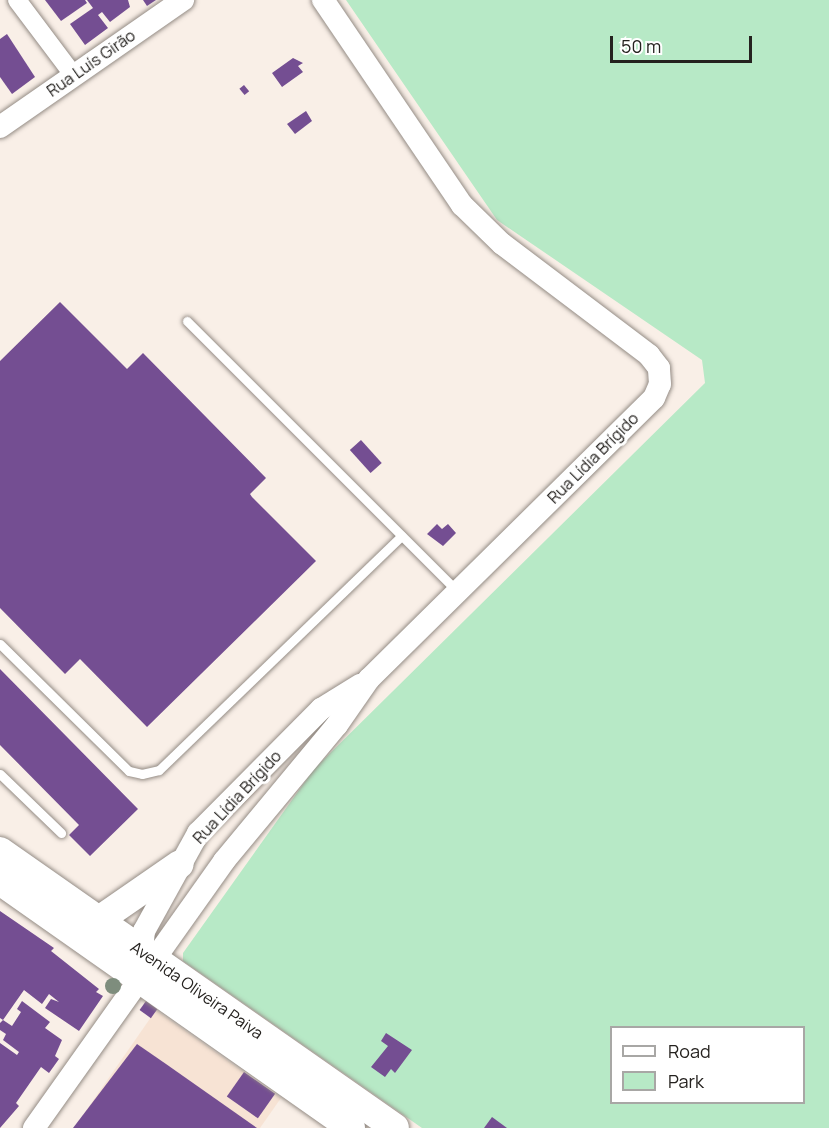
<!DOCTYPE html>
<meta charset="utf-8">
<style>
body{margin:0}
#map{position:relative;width:829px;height:1128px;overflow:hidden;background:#f9efe7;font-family:Manrope,sans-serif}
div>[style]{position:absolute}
.commercial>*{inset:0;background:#f7e3d4}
.green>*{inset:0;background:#b7e9c6}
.building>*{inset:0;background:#744e92;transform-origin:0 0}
.roads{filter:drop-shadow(0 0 2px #948c85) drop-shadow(0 0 2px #948c85)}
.service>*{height:9px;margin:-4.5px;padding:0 4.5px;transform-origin:4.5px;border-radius:4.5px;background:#fff}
.minor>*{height:18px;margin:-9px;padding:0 9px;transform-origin:9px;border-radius:9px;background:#fff}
.tertiary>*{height:22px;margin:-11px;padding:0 11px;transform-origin:11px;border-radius:11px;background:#fff}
.primary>*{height:28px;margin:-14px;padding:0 14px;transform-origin:14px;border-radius:14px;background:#fff}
.trees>*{width:16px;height:16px;margin:-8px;border-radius:50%;background:#7e8d7d}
span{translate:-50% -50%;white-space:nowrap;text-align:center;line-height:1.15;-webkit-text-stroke:6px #fff;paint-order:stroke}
.street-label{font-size:16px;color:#25221f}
.legend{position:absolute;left:610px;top:1026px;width:195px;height:78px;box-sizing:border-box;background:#fff;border:2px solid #a8a7a5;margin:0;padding:8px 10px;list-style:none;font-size:18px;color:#25221f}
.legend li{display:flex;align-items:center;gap:12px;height:30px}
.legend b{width:30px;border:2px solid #a8a7a5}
.scale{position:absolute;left:610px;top:36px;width:142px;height:27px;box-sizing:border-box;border:3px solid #25221f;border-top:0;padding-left:8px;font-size:18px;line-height:21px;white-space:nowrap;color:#25221f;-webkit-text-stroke:4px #fff;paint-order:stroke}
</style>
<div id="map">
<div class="commercial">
<i style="clip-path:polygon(156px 1010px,281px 1098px,260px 1128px,74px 1128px)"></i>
</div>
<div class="green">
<i style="clip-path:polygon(evenodd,346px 0,829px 0,829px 1128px,422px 1128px,183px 961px,183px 953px,314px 769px,705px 383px,702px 360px,497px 220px,346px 0,612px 1028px,804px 1028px,804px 1102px,612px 1102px,612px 1028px)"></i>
</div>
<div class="building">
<i style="clip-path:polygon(45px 0,85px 0,87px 3px,61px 21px)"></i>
<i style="clip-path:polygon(87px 0,128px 0,130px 7px,110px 22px,102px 12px,98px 15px,108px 28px,85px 45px,70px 24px,93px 8px)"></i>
<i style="clip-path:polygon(143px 0,156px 0,147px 6px)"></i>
<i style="clip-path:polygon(7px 34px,35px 77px,12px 94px,0 77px,0 39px)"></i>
<i style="clip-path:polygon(293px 58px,303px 63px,298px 66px,303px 72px,282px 87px,272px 73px)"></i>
<i style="left:244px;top:85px;width:8px;height:6px;rotate:50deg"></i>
<i style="clip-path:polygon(306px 111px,312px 121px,295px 134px,287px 124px)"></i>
<i style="clip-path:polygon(60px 302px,127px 369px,143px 353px,266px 478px,250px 494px,252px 497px,316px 561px,147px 727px,80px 659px,65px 674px,0 608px,0 361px)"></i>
<i style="left:361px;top:440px;width:31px;height:15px;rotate:48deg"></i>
<i style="clip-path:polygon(437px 524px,442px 529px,448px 524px,456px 533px,443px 546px,427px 534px)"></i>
<i style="clip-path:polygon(0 669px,138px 809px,90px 856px,69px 835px,79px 825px,0 745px)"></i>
<i style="clip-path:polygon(0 911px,54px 948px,51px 951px,99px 989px,96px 992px,103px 996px,79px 1031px,45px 1008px,51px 999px,59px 1002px,49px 994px,42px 1004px,24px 990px,38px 970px,3px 1020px,0 1018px)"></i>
<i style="clip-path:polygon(22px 1001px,50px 1022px,45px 1028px,62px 1040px,55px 1056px,59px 1059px,49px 1073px,41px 1067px,16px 1103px,19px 1106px,0 1128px,0 1043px,17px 1055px,19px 1052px,3px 1040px,6px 1034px,0 1030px,0 1023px,3px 1020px,12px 1026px,21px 1012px,17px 1009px)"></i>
<i style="left:146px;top:1001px;width:14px;height:11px;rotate:36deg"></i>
<i style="clip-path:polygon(386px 1033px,412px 1050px,395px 1073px,391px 1069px,385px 1077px,371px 1067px,388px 1046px,381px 1041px)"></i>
<i style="clip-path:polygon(137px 1044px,166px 1064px,257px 1128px,73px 1128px)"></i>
<i style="left:244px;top:1072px;width:38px;height:30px;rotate:35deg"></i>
<i style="clip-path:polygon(492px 1117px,507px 1128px,484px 1128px)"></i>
</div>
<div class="roads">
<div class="service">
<i style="left:187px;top:321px;width:382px;rotate:45deg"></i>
<i style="left:0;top:644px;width:181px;rotate:44.6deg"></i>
<i style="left:129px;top:771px;width:13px;rotate:13deg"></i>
<i style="left:142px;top:774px;width:17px;rotate:-13deg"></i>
<i style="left:159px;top:770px;width:337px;rotate:-44deg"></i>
<i style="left:0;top:774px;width:85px;rotate:44deg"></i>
</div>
<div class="minor">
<i style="left:17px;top:0;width:95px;rotate:53.1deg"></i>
</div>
<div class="tertiary">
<i style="left:0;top:127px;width:223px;rotate:-34.8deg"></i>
<i style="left:154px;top:960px;width:121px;rotate:-54.7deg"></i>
<i style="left:224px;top:861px;width:177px;rotate:-50.3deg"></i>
<i style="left:337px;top:725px;width:56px;rotate:-55.2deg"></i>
<i style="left:369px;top:679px;width:400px;rotate:-44.6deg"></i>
<i style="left:654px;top:398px;width:15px;rotate:-67deg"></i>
<i style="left:660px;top:384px;width:16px;rotate:-94deg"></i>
<i style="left:659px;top:368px;width:16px;rotate:-128deg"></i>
<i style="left:649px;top:355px;width:184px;rotate:-142.9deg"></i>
<i style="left:502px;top:244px;width:56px;rotate:-135.7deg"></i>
<i style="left:462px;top:205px;width:248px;rotate:-124.1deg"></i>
<i style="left:34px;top:1128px;width:181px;rotate:-54.6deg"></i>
<i style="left:139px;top:980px;width:49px;rotate:-84.2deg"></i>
<i style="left:144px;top:931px;width:112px;rotate:-61.1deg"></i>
<i style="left:198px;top:833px;width:175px;rotate:-45.2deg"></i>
<i style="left:321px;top:709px;width:46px;rotate:-31.6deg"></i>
</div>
<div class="primary">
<i style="left:0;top:851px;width:482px;rotate:35deg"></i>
<i style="left:0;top:881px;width:429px;rotate:35.1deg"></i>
<i style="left:99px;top:920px;width:98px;rotate:-34.7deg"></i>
</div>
</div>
<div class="trees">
<i style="left:113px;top:986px"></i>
</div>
<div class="street-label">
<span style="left:91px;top:63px;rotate:-35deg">Rua Luís Girão</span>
<span style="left:593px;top:458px;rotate:-45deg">Rua Lídia Brígido</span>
<span style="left:237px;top:797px;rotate:-47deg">Rua Lídia Brígido</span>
<span style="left:197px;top:990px;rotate:35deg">Avenida Oliveira Paiva</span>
</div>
<ul class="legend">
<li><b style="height:8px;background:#fff"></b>Road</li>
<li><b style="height:16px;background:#b7e9c6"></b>Park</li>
</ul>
<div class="scale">50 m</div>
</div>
